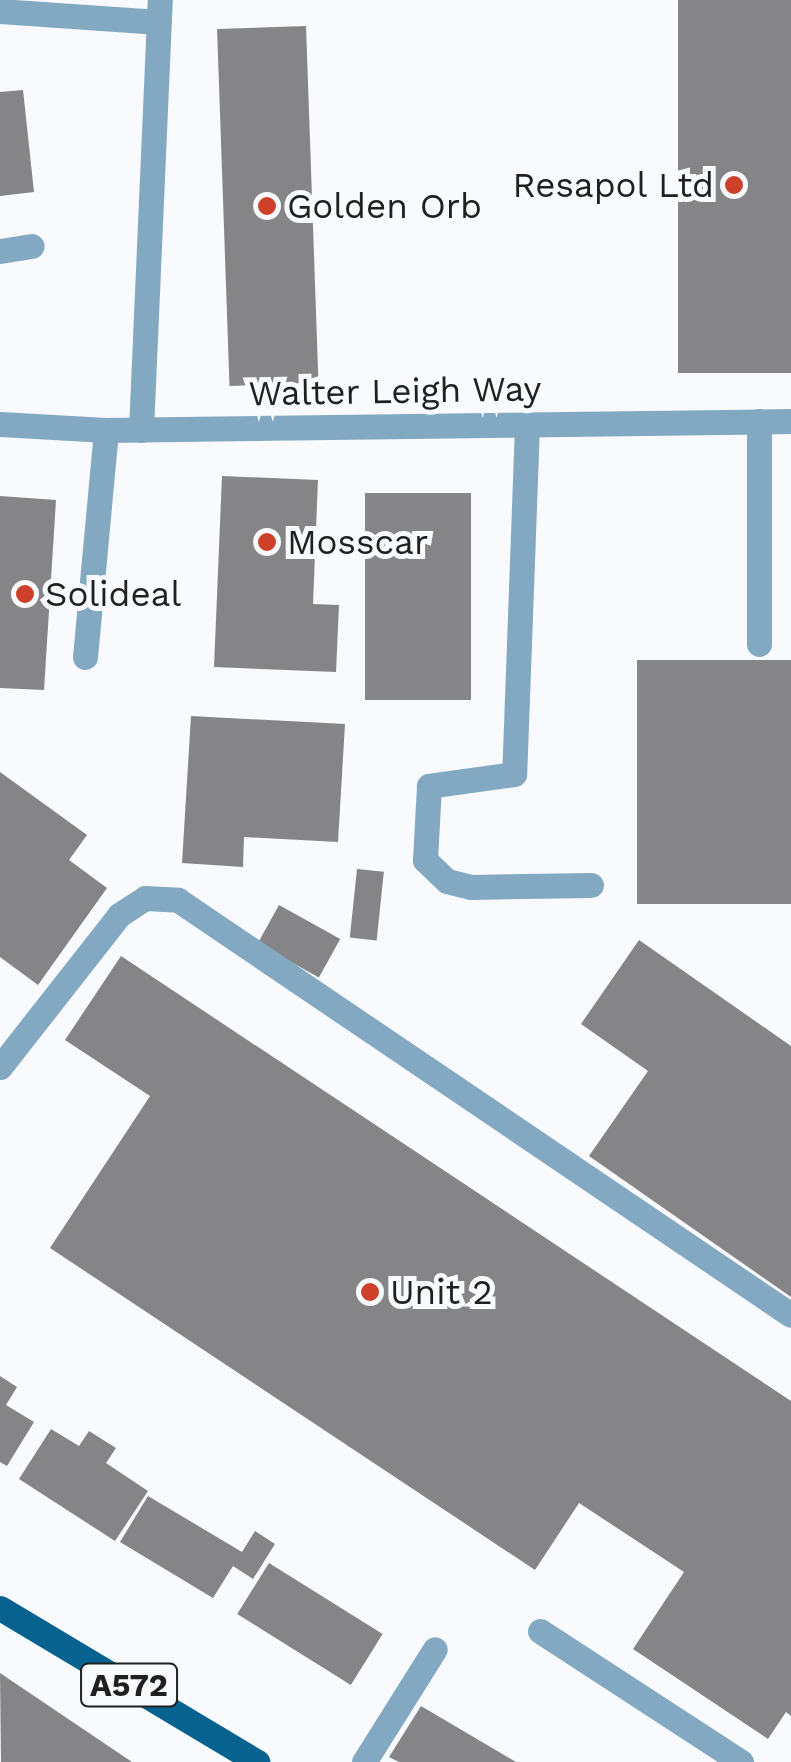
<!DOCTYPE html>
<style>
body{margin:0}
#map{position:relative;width:791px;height:1762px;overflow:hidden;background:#f8fafe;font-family:"Work Sans",sans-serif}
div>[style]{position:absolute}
.building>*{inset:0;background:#858588;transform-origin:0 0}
.lane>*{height:25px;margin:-12.5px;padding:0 12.5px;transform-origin:12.5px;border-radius:12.5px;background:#83a8c2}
.street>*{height:25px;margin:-12.5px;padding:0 12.5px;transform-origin:12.5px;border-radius:12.5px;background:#83a8c2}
.primary>*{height:25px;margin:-12.5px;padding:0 12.5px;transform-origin:12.5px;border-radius:12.5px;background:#07628f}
.dots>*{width:28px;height:28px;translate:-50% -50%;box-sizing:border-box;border:5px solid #f8fafe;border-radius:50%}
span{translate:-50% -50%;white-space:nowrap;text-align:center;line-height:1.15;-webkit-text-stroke:10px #f8fafe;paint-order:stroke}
.shield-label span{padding:2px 8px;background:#f8fafe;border:2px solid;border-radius:8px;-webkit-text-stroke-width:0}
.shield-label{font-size:32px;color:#202021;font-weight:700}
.poi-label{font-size:35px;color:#202021}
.right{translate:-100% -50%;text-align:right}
.left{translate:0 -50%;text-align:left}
.street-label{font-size:35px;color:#202021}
</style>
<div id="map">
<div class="building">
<i style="left:678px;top:0;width:113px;height:373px"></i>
<i style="left:306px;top:26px;width:357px;height:89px;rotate:88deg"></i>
<i style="clip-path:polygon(23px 90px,34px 192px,0 196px,0 92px)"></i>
<i style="clip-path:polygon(222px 476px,318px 480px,313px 604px,339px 605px,336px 672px,214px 667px)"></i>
<i style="left:365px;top:493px;width:106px;height:207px"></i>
<i style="clip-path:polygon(0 496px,56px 500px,44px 690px,0 688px)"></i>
<i style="left:791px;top:660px;width:244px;height:154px;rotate:90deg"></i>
<i style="clip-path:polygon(191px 716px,345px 724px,338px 842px,244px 837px,243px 867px,182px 863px)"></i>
<i style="clip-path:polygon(0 772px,87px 835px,69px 860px,107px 888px,38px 985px,0 957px)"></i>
<i style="left:357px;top:869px;width:27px;height:69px;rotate:6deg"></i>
<i style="left:279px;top:905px;width:70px;height:44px;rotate:29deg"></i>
<i style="clip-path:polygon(639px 940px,791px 1046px,791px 1297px,589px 1156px,648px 1071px,581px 1024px)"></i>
<i style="clip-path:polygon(121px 956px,791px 1401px,791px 1716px,786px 1712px,768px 1739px,633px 1649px,684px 1572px,579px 1503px,535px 1570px,50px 1248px,150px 1096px,65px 1040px)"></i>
<i style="clip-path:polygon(0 1376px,17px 1387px,6px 1405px,34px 1422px,7px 1466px,0 1462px)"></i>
<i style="clip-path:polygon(51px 1429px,79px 1446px,89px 1431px,116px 1448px,106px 1463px,148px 1491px,115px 1541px,19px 1479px)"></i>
<i style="clip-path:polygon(148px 1496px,242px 1552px,255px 1531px,275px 1544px,253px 1579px,233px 1566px,213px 1598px,120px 1542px)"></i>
<i style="left:269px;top:1563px;width:134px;height:60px;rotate:32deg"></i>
<i style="clip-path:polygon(0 1673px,132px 1762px,1px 1762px)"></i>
<i style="clip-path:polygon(421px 1706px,516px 1762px,399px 1762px,389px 1757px)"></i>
</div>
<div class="lane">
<i style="left:0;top:11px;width:159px;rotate:4deg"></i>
<i style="left:0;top:251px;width:32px;rotate:-9deg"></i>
<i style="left:759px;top:421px;width:223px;rotate:90deg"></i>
<i style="left:527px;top:425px;width:349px;rotate:92.1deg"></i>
<i style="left:514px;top:774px;width:86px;rotate:172deg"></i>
<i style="left:429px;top:786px;width:74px;rotate:93.1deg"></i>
<i style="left:425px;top:860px;width:30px;rotate:44deg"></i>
<i style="left:447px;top:881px;width:25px;rotate:14deg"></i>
<i style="left:471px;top:887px;width:120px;rotate:-1deg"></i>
<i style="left:141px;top:430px;width:430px;rotate:-87.5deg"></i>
<i style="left:85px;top:657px;width:228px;rotate:-84.7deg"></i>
<i style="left:119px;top:915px;width:31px;rotate:-33deg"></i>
<i style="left:145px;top:898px;width:33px;rotate:3deg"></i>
<i style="left:178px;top:900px;width:740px;rotate:34.1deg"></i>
<i style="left:540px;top:1631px;width:240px;rotate:33.1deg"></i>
<i style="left:364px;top:1762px;width:133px;rotate:-57.9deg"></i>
</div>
<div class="street">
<i style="left:0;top:424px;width:106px;rotate:3.2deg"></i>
<i style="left:106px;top:430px;width:685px;rotate:-0.75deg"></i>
<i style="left:0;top:1067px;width:193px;rotate:-51.9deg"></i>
</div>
<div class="primary">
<i style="left:0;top:1608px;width:300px;rotate:30.9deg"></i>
</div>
<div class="dots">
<i style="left:734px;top:185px;background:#cd412b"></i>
<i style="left:267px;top:206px;background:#cd412b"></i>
<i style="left:267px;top:542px;background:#cd412b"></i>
<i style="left:25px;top:594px;background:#cd412b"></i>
<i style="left:370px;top:1292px;background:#cd412b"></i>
</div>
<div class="shield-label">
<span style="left:129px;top:1685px">A572</span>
</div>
<div class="poi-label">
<span class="right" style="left:714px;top:185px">Resapol Ltd</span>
<span class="left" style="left:287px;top:206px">Golden Orb</span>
<span class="left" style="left:287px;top:542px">Mosscar</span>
<span class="left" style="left:45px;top:594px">Solideal</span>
<span class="left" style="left:390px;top:1292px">Unit 2</span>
</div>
<div class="street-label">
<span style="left:395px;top:391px;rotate:-1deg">Walter Leigh Way</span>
</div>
</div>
